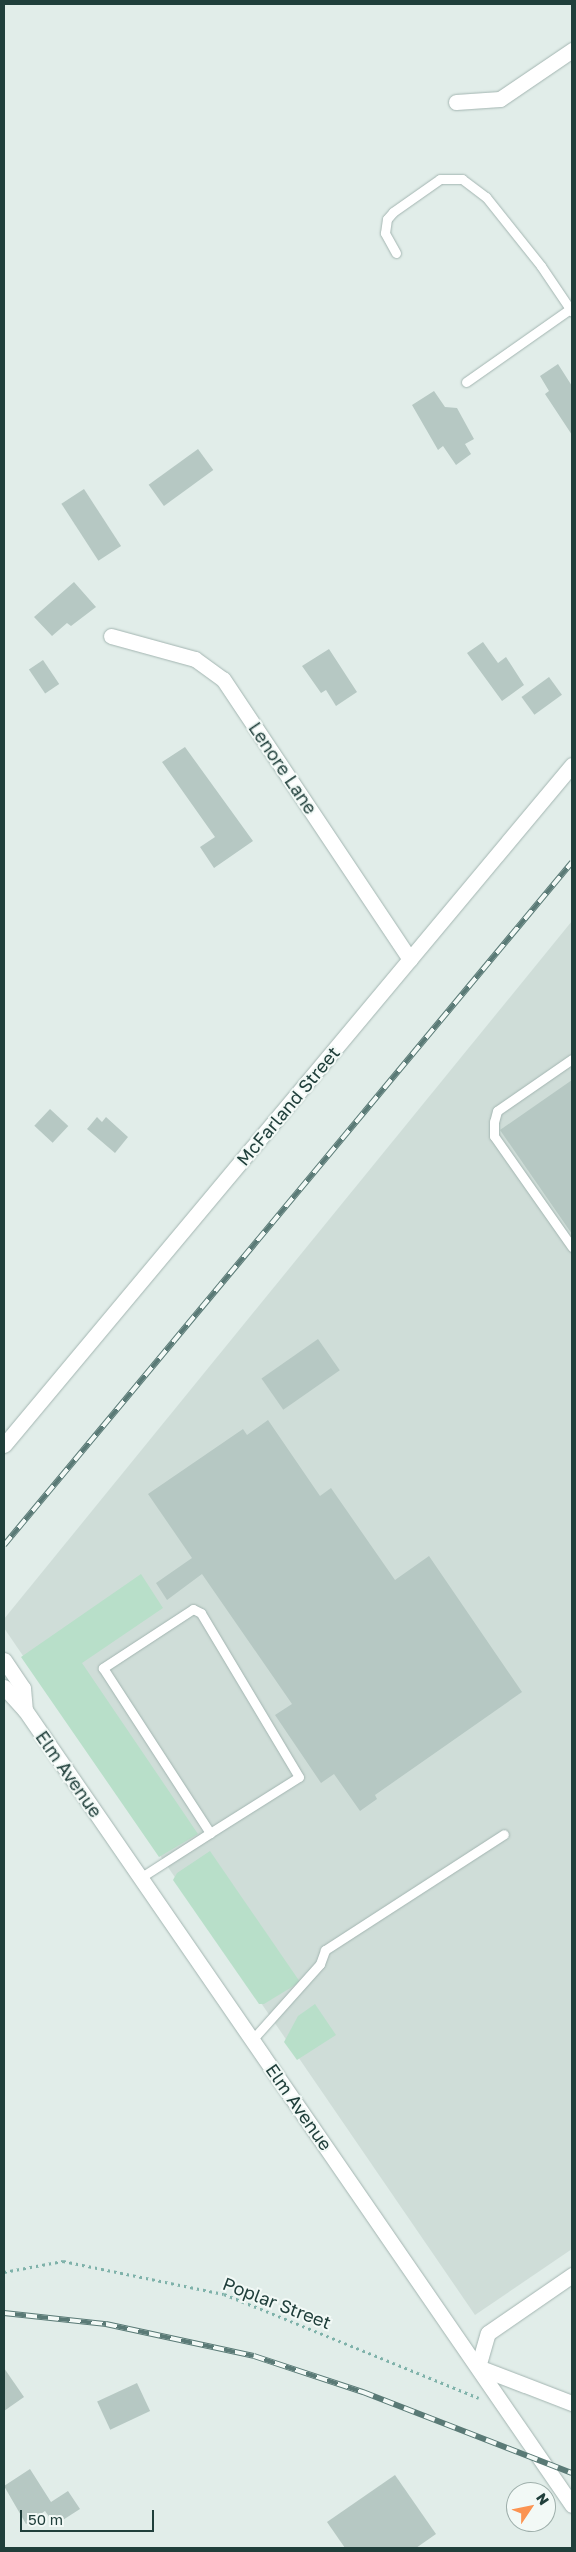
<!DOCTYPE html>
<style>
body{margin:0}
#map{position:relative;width:576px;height:2552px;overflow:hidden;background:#e1ede9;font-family:"Golos Text",sans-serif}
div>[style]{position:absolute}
.built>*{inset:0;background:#cfddd8}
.green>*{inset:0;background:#b8dfc9}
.building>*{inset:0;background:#b6c8c3;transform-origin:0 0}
.path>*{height:3px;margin-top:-1.5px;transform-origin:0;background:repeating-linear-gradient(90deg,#7fb2aa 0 2.5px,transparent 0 6.5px)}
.roads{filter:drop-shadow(0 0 1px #a3b5b1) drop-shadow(0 0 1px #a3b5b1)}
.service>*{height:9px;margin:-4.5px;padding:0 4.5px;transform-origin:4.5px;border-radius:4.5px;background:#fff}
.minor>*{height:15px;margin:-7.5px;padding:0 7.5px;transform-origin:7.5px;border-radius:7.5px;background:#fff}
.tertiary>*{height:15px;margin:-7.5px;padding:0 7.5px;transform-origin:7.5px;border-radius:7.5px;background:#fff}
.rail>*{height:5.5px;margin-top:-2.75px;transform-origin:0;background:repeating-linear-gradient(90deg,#f2f9f6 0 11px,#5a7a76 0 22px);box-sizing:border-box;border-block:1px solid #5a7a76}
span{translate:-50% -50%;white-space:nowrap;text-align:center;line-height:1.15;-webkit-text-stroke:4px #f2f9f6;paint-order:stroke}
.street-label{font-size:18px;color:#203f3b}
.frame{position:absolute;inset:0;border:5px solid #203f3b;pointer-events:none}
.north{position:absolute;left:506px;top:2482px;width:50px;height:50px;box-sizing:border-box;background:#f2f9f6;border:1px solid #9eafab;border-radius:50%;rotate:56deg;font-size:14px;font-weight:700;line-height:20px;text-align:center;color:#203f3b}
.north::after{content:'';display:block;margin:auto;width:18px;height:22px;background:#fb9351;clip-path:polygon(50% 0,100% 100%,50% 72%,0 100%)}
.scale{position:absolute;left:20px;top:2510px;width:134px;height:22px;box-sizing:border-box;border:2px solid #203f3b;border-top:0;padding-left:6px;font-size:15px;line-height:18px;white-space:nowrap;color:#203f3b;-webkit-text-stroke:4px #f2f9f6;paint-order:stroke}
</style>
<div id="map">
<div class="built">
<i style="clip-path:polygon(572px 921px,572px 2249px,475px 2315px,4px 1628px,4px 1619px)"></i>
</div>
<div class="green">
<i style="clip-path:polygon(141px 1574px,163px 1608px,82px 1663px,198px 1834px,159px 1857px,21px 1657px)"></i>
<i style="clip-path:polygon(210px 1851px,300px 1982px,264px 2004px,259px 2004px,173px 1880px,177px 1873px)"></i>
<i style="clip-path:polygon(315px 2004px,336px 2035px,297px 2060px,284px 2042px,298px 2016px)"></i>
</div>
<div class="building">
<i style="clip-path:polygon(558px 364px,572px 386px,572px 435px,545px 394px,549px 391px,540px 376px)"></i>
<i style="clip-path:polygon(434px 391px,445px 407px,457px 408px,474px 439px,465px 444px,471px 454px,456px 465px,443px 446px,438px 450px,412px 405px)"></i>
<i style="left:198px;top:449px;width:26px;height:61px;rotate:54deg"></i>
<i style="left:84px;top:489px;width:68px;height:27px;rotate:57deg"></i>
<i style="clip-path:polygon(74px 582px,96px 607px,71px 626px,67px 623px,52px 636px,34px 617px)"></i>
<i style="clip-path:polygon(483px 642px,498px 663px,506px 657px,524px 685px,502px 701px,467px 653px)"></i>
<i style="clip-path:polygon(329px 649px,357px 692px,336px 706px,326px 690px,321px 693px,302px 666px)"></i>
<i style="left:43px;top:660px;width:29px;height:17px;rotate:56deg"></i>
<i style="left:549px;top:677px;width:22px;height:34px;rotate:54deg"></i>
<i style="clip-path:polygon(185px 747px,253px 841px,214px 868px,200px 847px,215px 837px,162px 762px)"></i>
<i style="clip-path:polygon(572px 1080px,572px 1234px,500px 1130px)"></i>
<i style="left:50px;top:1109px;width:25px;height:23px;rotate:43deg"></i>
<i style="clip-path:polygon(97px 1117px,102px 1122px,106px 1117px,128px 1137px,115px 1153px,87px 1129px)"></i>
<i style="left:318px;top:1339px;width:38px;height:69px;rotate:55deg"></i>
<i style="clip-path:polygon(268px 1420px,320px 1496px,331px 1488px,395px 1580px,429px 1556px,522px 1692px,375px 1795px,377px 1799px,360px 1811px,334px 1774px,321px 1783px,275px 1715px,292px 1704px,202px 1574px,167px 1600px,156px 1583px,192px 1558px,148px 1494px,243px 1429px,247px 1435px)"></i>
<i style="clip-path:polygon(4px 2368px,24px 2397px,4px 2411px)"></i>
<i style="left:137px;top:2383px;width:31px;height:44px;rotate:65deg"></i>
<i style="clip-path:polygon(30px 2469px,51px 2502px,68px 2491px,80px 2509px,55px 2525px,45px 2511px,26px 2524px,4px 2486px)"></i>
<i style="clip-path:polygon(395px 2475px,436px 2534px,416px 2548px,345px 2548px,327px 2522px)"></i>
</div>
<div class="path">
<i style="left:4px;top:2272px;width:60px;rotate:-10.6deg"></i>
<i style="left:63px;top:2261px;width:164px;rotate:11.6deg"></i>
<i style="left:224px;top:2294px;width:275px;rotate:22.2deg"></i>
</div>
<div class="roads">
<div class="service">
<i style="left:396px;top:253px;width:23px;rotate:-119deg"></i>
<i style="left:385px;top:233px;width:14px;rotate:-82deg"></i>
<i style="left:387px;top:219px;width:9px;rotate:-49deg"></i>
<i style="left:393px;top:212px;width:57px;rotate:-35.1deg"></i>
<i style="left:440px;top:179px;width:22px"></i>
<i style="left:462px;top:179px;width:30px;rotate:37deg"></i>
<i style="left:486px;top:197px;width:88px;rotate:51.4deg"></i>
<i style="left:541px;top:266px;width:55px;rotate:56deg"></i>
<i style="left:466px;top:382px;width:127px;rotate:-35.1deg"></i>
<i style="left:572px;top:1059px;width:91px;rotate:145.3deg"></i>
<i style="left:497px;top:1111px;width:11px;rotate:105deg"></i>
<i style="left:494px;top:1122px;width:14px;rotate:90deg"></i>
<i style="left:494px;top:1136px;width:136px;rotate:54.9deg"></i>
<i style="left:140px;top:1878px;width:83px;rotate:-32.7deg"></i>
<i style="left:210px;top:1833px;width:105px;rotate:-32.2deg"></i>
<i style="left:299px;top:1777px;width:191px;rotate:-120.9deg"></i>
<i style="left:201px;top:1613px;width:9px;rotate:-153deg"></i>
<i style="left:193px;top:1609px;width:108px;rotate:146.8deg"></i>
<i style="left:103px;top:1668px;width:197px;rotate:57deg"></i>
<i style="left:252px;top:2040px;width:102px;rotate:-48.2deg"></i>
<i style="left:320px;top:1964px;width:15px;rotate:-70deg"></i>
<i style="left:325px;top:1950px;width:213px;rotate:-32.9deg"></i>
</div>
<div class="minor">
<i style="left:456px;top:102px;width:44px;rotate:-3.9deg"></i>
<i style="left:500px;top:99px;width:87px;rotate:-34.2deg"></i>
<i style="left:111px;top:636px;width:87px;rotate:15.3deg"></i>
<i style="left:195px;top:659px;width:34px;rotate:36deg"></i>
<i style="left:223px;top:679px;width:337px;rotate:56.3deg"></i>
<i style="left:4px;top:1445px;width:886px;rotate:-50.13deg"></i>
<i style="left:478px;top:2367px;width:35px;rotate:-74deg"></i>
<i style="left:488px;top:2333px;width:102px;rotate:-34.6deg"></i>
</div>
<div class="tertiary">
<i style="left:4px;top:1660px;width:34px;rotate:56deg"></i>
<i style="left:23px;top:1688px;width:22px;rotate:85deg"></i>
<i style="left:4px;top:1687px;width:31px;rotate:48deg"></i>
<i style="left:25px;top:1710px;width:965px;rotate:55.47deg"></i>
<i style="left:478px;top:2367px;width:101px;rotate:21deg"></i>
</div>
</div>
<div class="rail">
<i style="left:4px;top:1545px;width:888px;rotate:-50.25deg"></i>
<i style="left:4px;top:2313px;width:103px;rotate:6.2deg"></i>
<i style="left:106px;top:2324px;width:151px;rotate:12.2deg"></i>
<i style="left:254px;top:2356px;width:115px;rotate:18.3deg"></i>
<i style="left:363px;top:2392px;width:224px;rotate:21.2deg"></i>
</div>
<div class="street-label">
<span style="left:283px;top:768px;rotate:56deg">Lenore Lane</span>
<span style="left:288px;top:1106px;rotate:-50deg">McFarland Street</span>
<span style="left:69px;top:1774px;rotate:55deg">Elm Avenue</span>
<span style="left:299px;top:2107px;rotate:55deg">Elm Avenue</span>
<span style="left:277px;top:2303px;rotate:21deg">Poplar Street</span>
</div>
<div class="frame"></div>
<div class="north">N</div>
<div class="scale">50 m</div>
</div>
